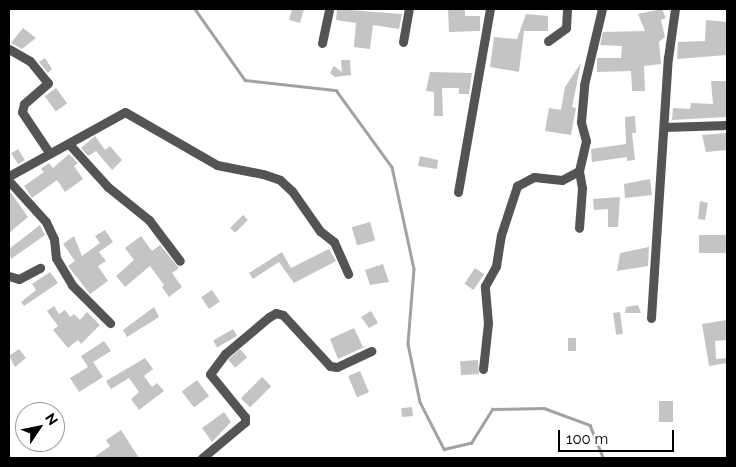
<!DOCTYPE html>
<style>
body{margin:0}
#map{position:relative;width:736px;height:467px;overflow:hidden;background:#fff;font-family:Raleway,sans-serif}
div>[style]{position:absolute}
.stream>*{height:2.5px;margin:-1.25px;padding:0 1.25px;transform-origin:1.25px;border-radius:1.25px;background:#a2a2a2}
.building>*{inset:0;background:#c4c4c4;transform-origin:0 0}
.minor>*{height:9px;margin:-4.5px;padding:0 4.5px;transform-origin:4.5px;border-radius:4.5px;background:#545454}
span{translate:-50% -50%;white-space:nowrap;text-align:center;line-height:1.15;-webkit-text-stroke:4px #fff;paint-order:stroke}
.frame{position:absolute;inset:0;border:10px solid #000;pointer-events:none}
.north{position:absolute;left:15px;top:402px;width:50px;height:50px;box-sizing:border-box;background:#fff;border:1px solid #999;border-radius:50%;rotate:56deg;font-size:14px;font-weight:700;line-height:20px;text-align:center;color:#000}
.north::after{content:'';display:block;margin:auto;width:18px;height:22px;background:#000;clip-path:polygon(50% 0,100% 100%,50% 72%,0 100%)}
.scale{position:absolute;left:558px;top:430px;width:116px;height:22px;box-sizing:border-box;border:2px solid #000;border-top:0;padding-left:6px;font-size:15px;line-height:18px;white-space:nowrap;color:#000;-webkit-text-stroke:4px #fff;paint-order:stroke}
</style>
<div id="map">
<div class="stream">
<i style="left:86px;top:9px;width:2px"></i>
<i style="left:195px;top:9px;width:87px;rotate:54.8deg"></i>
<i style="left:245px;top:80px;width:92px;rotate:6.3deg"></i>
<i style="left:336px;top:90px;width:95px;rotate:54deg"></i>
<i style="left:392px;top:167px;width:104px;rotate:77.8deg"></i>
<i style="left:414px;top:269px;width:75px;rotate:94.6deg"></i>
<i style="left:408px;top:344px;width:59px;rotate:78.3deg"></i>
<i style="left:420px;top:402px;width:53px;rotate:62.9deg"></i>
<i style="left:444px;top:449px;width:28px;rotate:-13deg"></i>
<i style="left:471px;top:443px;width:40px;rotate:-58deg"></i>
<i style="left:492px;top:409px;width:52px;rotate:-1.1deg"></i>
<i style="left:544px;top:408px;width:49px;rotate:20.3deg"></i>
<i style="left:590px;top:425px;width:35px;rotate:68deg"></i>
</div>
<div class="building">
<i style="clip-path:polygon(292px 9px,304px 9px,300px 23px,289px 20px)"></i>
<i style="clip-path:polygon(337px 9px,402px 14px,399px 29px,373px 25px,370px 49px,354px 47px,356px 23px,336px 20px)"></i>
<i style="clip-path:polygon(448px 9px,465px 9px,465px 16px,480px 16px,480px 31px,449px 32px)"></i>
<i style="clip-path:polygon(662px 9px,666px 18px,661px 20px,665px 37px,659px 42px,661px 64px,644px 66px,645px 91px,632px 91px,631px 71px,597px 72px,597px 58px,621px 58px,622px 46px,600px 45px,603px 32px,645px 31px,638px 14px)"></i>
<i style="clip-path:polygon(526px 14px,548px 16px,548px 31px,524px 31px,519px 72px,490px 67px,494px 37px,517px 39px)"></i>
<i style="clip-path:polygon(706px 20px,727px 22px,727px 55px,677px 59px,678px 42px,705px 41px)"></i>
<i style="clip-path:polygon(23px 28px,36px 38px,22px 49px,11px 43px)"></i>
<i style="clip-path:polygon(45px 58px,52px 69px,48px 73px,39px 62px)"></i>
<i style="clip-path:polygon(341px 60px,350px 60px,351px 75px,335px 77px,330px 73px,334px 66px,342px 72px)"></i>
<i style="clip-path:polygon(581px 63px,572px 107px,576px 108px,571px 135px,545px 131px,549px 108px,561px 110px,565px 87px)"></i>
<i style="clip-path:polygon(430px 72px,472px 73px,469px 94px,459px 94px,459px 88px,442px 88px,443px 116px,434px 116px,434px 92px,426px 91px)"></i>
<i style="clip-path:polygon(711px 81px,727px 81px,727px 117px,672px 120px,673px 108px,690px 109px,691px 103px,713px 104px)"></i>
<i style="left:56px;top:88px;width:19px;height:14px;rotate:54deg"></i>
<i style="clip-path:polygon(635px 116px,636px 133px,632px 133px,635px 160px,627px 161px,627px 157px,592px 162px,591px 149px,626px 144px,625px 117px)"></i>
<i style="clip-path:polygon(727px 133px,727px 150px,706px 152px,702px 135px)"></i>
<i style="clip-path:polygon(95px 136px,105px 150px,110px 146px,122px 160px,112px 170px,96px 151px,88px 156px,81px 148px)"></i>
<i style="left:18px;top:149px;width:13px;height:8px;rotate:58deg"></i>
<i style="clip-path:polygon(69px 154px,78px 163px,74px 166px,83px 179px,65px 192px,57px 180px,32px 198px,24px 186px,44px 172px,41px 169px,49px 163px,53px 168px)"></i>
<i style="clip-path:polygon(420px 156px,438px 160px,437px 169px,418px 166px)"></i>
<i style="clip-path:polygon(650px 179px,652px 195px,625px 198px,624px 184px)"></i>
<i style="clip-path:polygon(9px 190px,28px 217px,9px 233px)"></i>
<i style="clip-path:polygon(620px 197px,618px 227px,608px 227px,608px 209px,594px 210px,593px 199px)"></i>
<i style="clip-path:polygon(700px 201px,708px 203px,705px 220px,698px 219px)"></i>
<i style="left:243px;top:215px;width:7px;height:18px;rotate:45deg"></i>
<i style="left:370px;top:222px;width:19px;height:19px;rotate:74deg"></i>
<i style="clip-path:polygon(40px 225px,45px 235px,11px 259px,9px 249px)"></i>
<i style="clip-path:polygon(105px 230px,113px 242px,99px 252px,106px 261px,98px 266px,108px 281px,90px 294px,68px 266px,75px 261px,63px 244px,74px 236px,82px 256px,100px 243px,95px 236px)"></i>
<i style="left:727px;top:235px;width:18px;height:28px;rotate:90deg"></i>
<i style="clip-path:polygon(141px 236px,152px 251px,160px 245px,179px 268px,172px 273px,182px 287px,169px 297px,162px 287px,164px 285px,150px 266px,125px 287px,116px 276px,134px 260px,125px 248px)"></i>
<i style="clip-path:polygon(649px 247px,648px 266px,617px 271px,620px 253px)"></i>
<i style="clip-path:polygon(329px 249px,336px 261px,294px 283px,279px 262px,253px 279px,249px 273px,282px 252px,291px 268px)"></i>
<i style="clip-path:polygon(383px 264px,389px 282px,370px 285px,365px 270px)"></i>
<i style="left:475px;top:268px;width:11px;height:19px;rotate:34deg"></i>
<i style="clip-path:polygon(50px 272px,58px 283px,24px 306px,21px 302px,36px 290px,32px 284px)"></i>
<i style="left:212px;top:290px;width:14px;height:13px;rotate:56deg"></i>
<i style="clip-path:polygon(638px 305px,641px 313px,625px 313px,626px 307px)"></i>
<i style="clip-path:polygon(54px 306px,59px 314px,65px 310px,70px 317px,74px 314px,80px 320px,87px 312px,100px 325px,81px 344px,78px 340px,68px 348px,53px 330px,58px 326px,47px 311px)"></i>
<i style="clip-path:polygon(154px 307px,159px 317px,127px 337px,123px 330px)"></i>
<i style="clip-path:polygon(371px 311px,378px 323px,369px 328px,361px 317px)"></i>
<i style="left:620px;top:312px;width:22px;height:7px;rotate:82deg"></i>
<i style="clip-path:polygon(727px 320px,727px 340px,715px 341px,716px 359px,727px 358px,727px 363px,709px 366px,702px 324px)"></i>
<i style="clip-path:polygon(354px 328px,363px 347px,369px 345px,338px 359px,330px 339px)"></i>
<i style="left:233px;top:329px;width:8px;height:23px;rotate:60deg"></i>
<i style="left:568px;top:338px;width:8px;height:13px"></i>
<i style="clip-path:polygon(104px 341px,111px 351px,93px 362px,103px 377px,79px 392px,70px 378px,88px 367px,81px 356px)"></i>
<i style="clip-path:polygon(19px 349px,26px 358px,15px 367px,9px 356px)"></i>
<i style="left:240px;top:349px;width:11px;height:16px;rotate:49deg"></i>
<i style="clip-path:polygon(145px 358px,153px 369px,144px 376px,152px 387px,157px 383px,164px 391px,139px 410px,131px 399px,139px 392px,129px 378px,111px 389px,106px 381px)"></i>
<i style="left:478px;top:360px;width:14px;height:18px;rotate:86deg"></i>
<i style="left:360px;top:371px;width:23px;height:13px;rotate:67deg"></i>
<i style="left:262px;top:377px;width:13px;height:30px;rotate:45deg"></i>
<i style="left:197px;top:380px;width:20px;height:19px;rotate:53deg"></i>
<i style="left:659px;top:401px;width:14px;height:21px"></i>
<i style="left:412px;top:407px;width:9px;height:11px;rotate:84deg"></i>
<i style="clip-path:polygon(224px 412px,231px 422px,212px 442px,202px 428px)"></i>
<i style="clip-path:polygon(121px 430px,139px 458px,93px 458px,110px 446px,106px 440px)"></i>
</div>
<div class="minor">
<i style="left:548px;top:41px;width:22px;rotate:-36deg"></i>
<i style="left:566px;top:28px;width:19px;rotate:-87deg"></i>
<i style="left:403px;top:42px;width:34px;rotate:-80deg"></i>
<i style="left:322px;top:43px;width:35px;rotate:-78deg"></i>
<i style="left:9px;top:49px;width:24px;rotate:30deg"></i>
<i style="left:30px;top:61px;width:28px;rotate:51deg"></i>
<i style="left:48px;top:83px;width:32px;rotate:139deg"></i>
<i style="left:24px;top:104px;width:8px;rotate:104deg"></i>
<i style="left:22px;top:112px;width:50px;rotate:56.3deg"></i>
<i style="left:664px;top:127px;width:63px;rotate:-1.8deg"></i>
<i style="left:69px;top:144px;width:58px;rotate:47.8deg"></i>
<i style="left:108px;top:187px;width:53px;rotate:38.8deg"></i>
<i style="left:149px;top:220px;width:51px;rotate:52.9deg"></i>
<i style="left:579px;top:171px;width:17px;rotate:80deg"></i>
<i style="left:582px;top:188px;width:40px;rotate:94.3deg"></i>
<i style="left:9px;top:176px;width:132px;rotate:-28.9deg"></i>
<i style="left:125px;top:112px;width:106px;rotate:29.9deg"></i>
<i style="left:217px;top:165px;width:47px;rotate:11.1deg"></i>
<i style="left:263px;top:174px;width:18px;rotate:19deg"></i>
<i style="left:280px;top:180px;width:16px;rotate:43deg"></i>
<i style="left:292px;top:191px;width:49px;rotate:55deg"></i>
<i style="left:320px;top:231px;width:18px;rotate:38deg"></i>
<i style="left:334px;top:242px;width:35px;rotate:66deg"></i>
<i style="left:9px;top:181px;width:55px;rotate:47.9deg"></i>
<i style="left:46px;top:222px;width:19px;rotate:65deg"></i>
<i style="left:54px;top:239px;width:19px;rotate:84deg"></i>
<i style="left:56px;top:258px;width:31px;rotate:59deg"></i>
<i style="left:72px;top:285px;width:54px;rotate:45deg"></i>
<i style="left:458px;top:192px;width:186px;rotate:-80.1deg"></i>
<i style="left:9px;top:276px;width:10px;rotate:17deg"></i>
<i style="left:19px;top:279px;width:24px;rotate:-28deg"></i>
<i style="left:651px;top:318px;width:261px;rotate:-86.3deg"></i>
<i style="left:668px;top:58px;width:49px;rotate:-81.9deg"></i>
<i style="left:483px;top:369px;width:46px;rotate:-83.8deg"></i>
<i style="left:488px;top:323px;width:37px;rotate:-95deg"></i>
<i style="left:485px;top:286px;width:23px;rotate:-61deg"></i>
<i style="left:496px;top:266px;width:31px;rotate:-81deg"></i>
<i style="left:501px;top:235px;width:52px;rotate:-71.9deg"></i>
<i style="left:517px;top:186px;width:19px;rotate:-28deg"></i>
<i style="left:534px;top:177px;width:28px;rotate:6deg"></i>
<i style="left:562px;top:180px;width:19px;rotate:-28deg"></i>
<i style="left:579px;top:171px;width:31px;rotate:-77deg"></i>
<i style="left:586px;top:141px;width:20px;rotate:-105deg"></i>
<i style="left:581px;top:122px;width:37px;rotate:-85deg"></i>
<i style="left:584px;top:85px;width:78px;rotate:-76.7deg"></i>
<i style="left:202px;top:458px;width:56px;rotate:-39.9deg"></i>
<i style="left:245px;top:422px;width:5px;rotate:-90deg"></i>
<i style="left:245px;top:417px;width:55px;rotate:-129.1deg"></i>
<i style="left:210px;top:374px;width:25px;rotate:-53deg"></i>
<i style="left:225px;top:354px;width:57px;rotate:-40.1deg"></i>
<i style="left:269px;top:317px;width:8px;rotate:-30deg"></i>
<i style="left:276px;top:313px;width:7px;rotate:16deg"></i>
<i style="left:283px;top:315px;width:69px;rotate:47.3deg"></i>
<i style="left:330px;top:366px;width:7px;rotate:8deg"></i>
<i style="left:337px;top:367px;width:38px;rotate:-25deg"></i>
</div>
<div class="frame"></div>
<div class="north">N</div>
<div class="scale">100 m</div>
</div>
